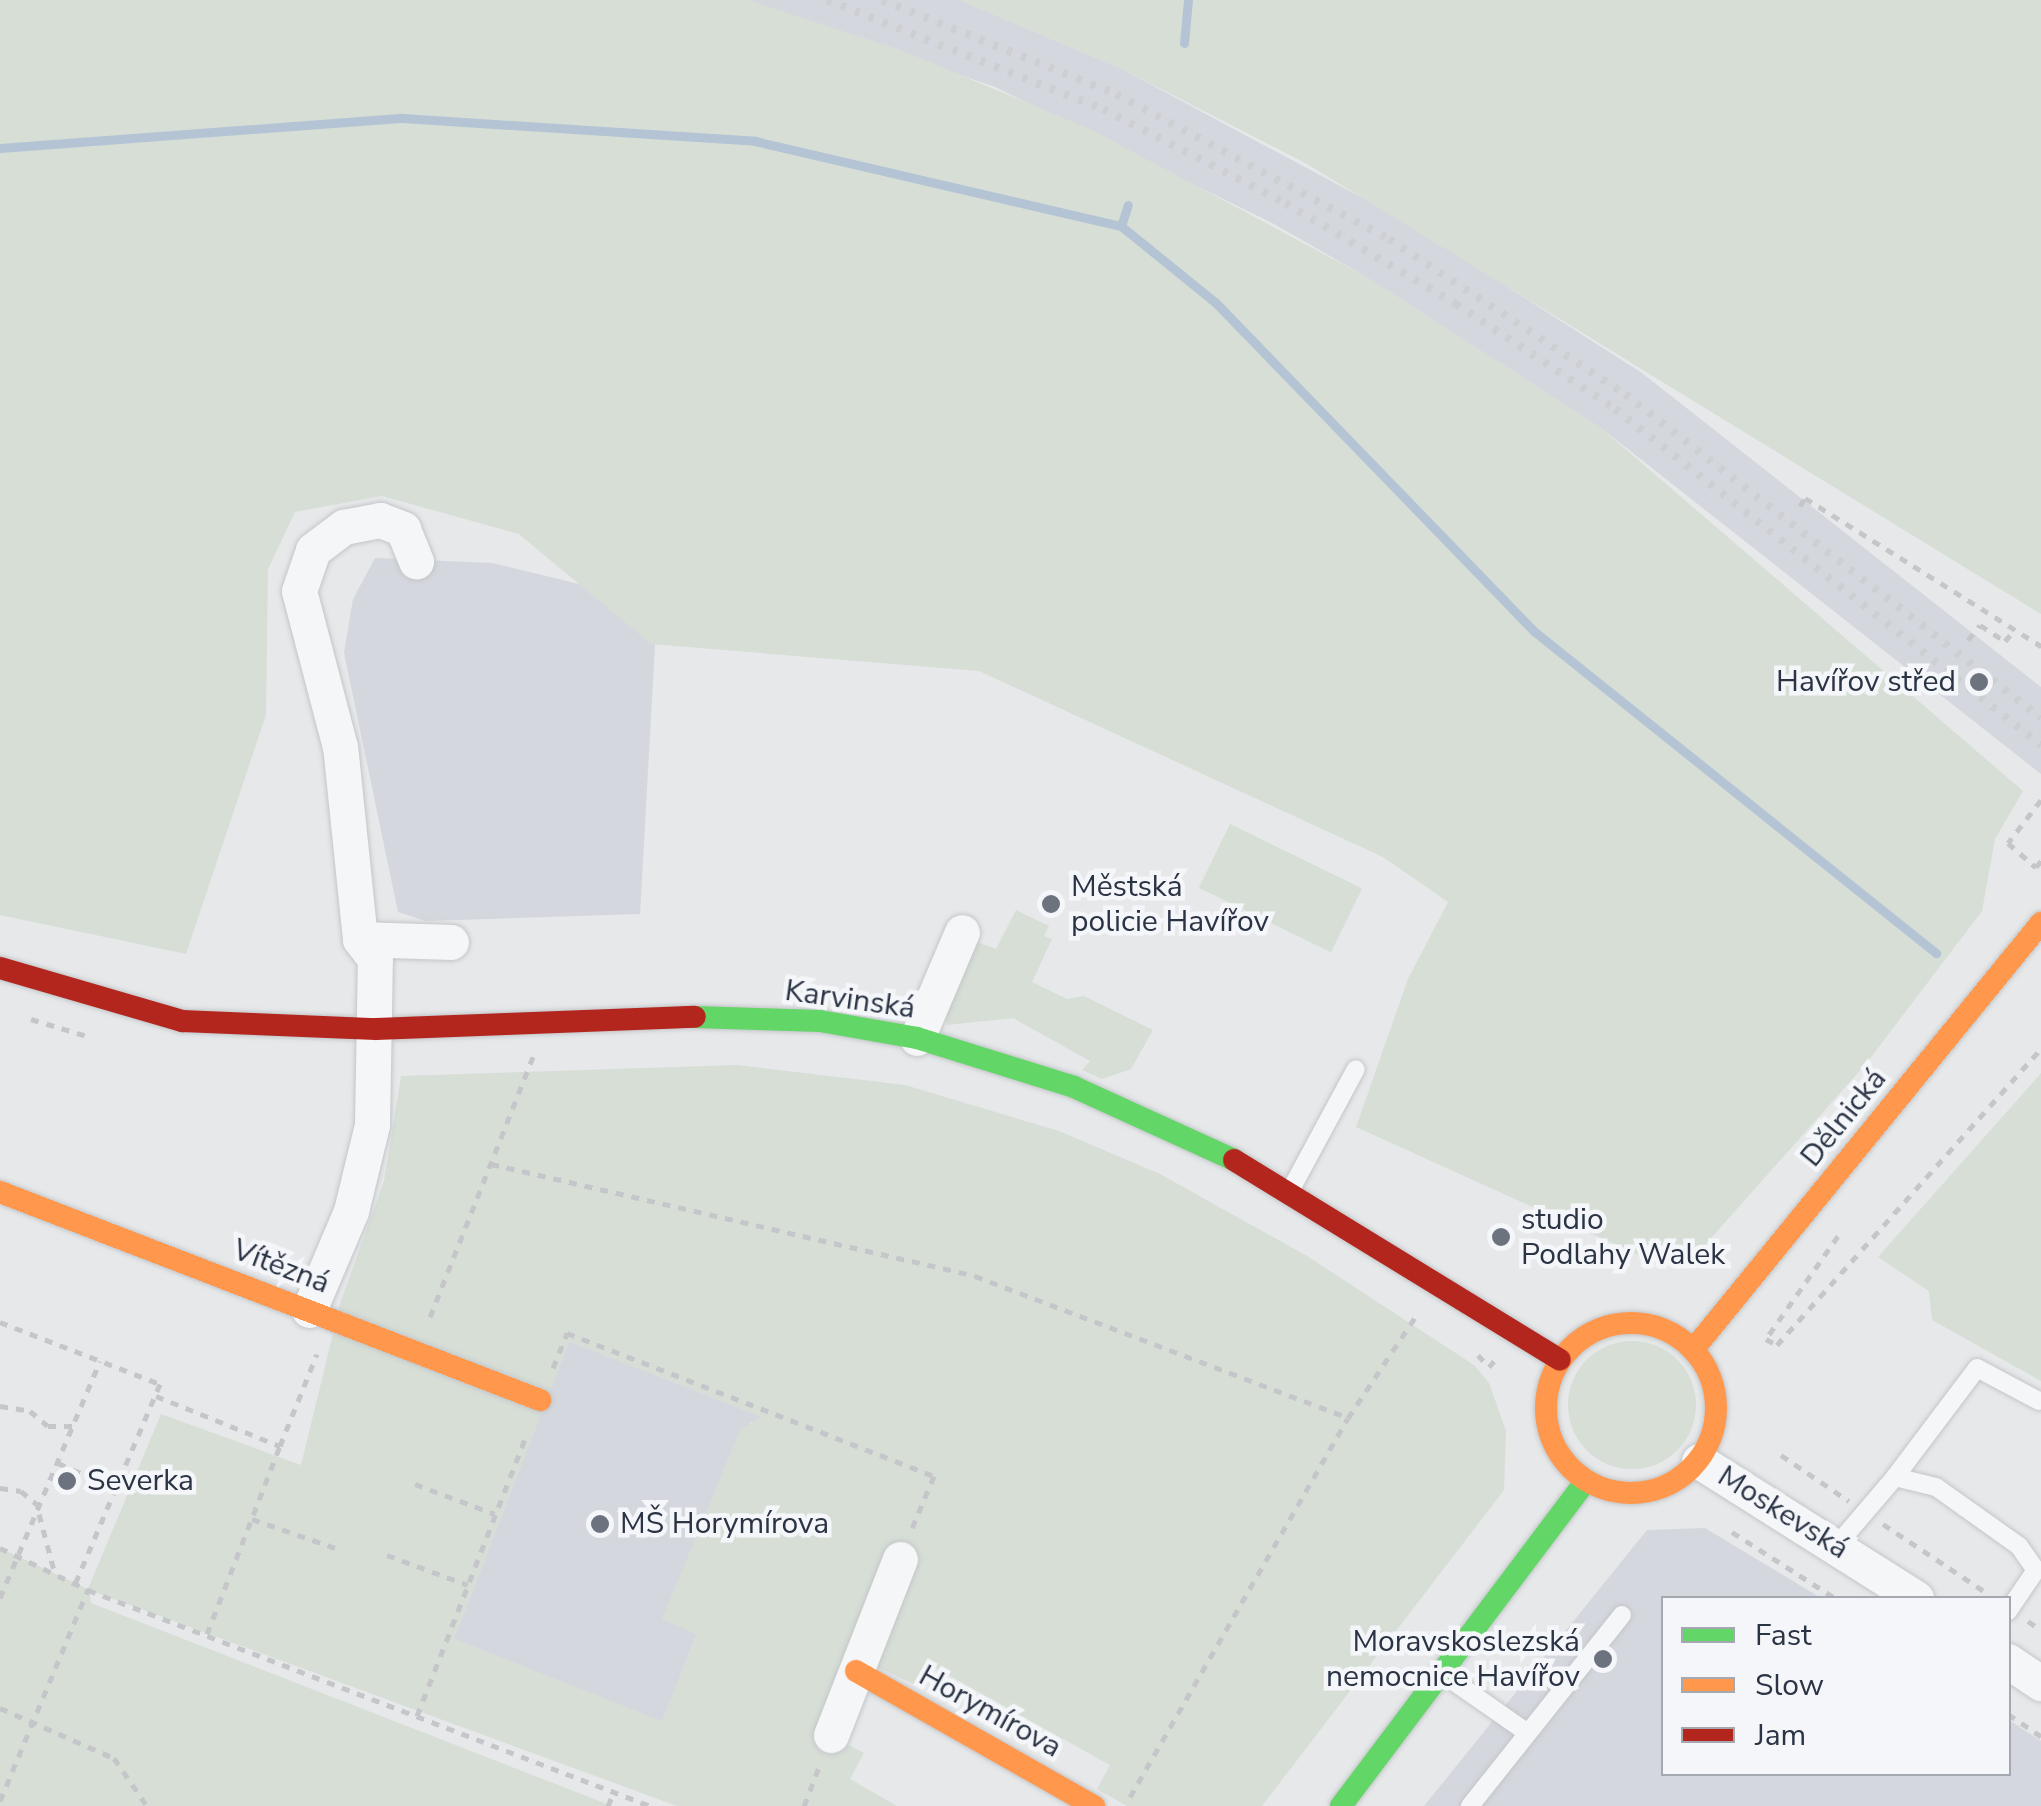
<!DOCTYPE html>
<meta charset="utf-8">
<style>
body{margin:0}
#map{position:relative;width:2041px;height:1806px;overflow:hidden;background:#e6e8ea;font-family:"Nunito Sans",sans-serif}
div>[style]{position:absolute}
.built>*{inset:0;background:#d4d7dd}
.green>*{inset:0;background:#d6ded6;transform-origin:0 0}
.round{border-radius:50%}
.stream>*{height:9px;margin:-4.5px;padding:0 4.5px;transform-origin:4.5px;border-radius:4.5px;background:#b4c4d5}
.path>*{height:5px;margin-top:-2.5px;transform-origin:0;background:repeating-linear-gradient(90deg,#c5c6ca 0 8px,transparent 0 16px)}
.roads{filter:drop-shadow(0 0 2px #c4c6c8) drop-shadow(0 0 2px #c4c6c8)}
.lane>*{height:18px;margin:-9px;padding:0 9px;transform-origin:9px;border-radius:9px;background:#f5f6f7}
.street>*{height:35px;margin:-17.5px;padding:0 17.5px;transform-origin:17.5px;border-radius:17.5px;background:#f5f6f7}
.fast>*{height:22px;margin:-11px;padding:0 11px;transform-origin:11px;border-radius:11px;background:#63d668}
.slow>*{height:22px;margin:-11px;padding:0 11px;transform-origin:11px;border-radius:11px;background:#ff974d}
.slow>.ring{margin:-11px;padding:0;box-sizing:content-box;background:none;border:22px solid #ff974d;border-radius:50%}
.jam>*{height:22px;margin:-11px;padding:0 11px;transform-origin:11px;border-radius:11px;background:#b3261e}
.rail>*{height:8px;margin-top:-4px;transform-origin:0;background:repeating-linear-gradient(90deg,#cecfd2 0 5px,transparent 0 15px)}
.dots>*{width:28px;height:28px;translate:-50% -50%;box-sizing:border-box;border:5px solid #f4f6f9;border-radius:50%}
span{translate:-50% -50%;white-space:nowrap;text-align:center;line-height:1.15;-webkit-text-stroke:9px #f4f6f9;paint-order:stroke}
.poi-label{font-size:30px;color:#2b3445}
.right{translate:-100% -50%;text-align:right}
.left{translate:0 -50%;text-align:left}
.street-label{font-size:30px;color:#2b3445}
.legend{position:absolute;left:1661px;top:1596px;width:350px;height:180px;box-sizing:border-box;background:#f4f6f9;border:2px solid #a4a8b1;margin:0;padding:12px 18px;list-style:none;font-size:30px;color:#2b3445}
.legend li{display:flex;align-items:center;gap:20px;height:50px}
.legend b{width:50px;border:2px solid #a4a8b1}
</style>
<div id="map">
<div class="built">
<i style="clip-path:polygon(748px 0,960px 0,1122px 69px,1398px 217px,1642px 373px,2041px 687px,2041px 774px,1601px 428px,1363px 275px,1274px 224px,995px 87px)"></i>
<i style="clip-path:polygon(375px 558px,492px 563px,579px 584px,655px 644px,640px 914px,426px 921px,398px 912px,344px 653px,353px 599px)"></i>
<i style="clip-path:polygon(569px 1341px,762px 1417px,750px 1423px,663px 1619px,697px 1634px,662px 1722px,454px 1639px)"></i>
<i style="clip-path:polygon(1705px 1528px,1821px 1598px,1664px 1598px,1664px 1774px,2008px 1774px,2009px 1720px,2041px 1741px,2041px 1806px,1424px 1806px,1647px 1530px)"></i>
</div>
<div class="green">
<i style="clip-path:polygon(0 0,748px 0,901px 50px,1092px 130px,1363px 275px,1601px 428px,2023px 791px,1995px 839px,1982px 911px,1865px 1065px,1704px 1246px,1652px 1261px,1356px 1127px,1408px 979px,1448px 902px,1383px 857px,979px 671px,651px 644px,519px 534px,382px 496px,295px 512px,268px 569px,266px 715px,186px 954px,0 915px)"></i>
<i style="clip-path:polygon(960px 0,2041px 0,2041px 614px,1307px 164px,1122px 69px)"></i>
<i style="left:1230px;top:824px;width:147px;height:71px;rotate:26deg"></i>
<i style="clip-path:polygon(1016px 910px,1049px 926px,1044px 936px,1052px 939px,1032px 982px,1067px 999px,1084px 996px,1153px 1030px,1131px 1069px,1102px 1079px,1082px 1070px,1090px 1061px,1013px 1018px,947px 1025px,943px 1001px,971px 940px,996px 949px)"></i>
<i style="clip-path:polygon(evenodd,737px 1065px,905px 1085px,1059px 1131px,1160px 1174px,1307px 1256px,1474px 1365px,1489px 1383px,1506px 1431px,1504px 1490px,1262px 1806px,1127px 1806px,1097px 1789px,1110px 1765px,932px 1666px,916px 1685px,845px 1652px,816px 1728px,864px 1753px,850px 1779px,897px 1806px,677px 1806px,89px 1590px,91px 1603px,612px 1806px,0 1806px,0 1548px,88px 1589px,161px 1414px,301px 1465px,341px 1301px,384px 1181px,401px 1076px,737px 1065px,569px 1341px,761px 1417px,740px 1430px,662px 1619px,697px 1635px,662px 1721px,454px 1639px,569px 1341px)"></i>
<i style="clip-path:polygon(2041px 1073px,2041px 1381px,1932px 1320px,1929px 1291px,1878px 1257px)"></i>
<i class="round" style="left:1568px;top:1341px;width:128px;height:128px"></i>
</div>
<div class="stream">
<i style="left:1184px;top:43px;width:43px;rotate:-84.7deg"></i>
<i style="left:0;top:148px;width:404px;rotate:-4.3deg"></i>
<i style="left:403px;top:118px;width:353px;rotate:3.7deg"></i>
<i style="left:755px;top:141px;width:376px;rotate:13.1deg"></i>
<i style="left:1121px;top:226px;width:121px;rotate:39deg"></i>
<i style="left:1215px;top:302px;width:460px;rotate:45.9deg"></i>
<i style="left:1535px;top:632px;width:514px;rotate:38.68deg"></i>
<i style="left:1121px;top:226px;width:22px;rotate:-72deg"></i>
</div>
<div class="path">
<i style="left:1800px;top:506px;width:9px;rotate:-58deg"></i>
<i style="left:1805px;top:498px;width:279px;rotate:32.1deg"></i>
<i style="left:1968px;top:640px;width:19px;rotate:-51deg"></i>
<i style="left:1980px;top:625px;width:30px;rotate:33deg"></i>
<i style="left:2005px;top:641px;width:15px;rotate:-48deg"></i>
<i style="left:2041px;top:800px;width:54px;rotate:127.5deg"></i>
<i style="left:2008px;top:843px;width:37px;rotate:41deg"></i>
<i style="left:2036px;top:867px;width:8px;rotate:-50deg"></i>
<i style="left:31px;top:1019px;width:59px;rotate:16.9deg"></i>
<i style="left:491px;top:1164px;width:497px;rotate:13deg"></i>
<i style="left:975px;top:1276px;width:399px;rotate:20.8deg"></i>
<i style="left:1838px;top:1236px;width:126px;rotate:125deg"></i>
<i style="left:1766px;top:1339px;width:13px;rotate:29deg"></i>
<i style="left:1777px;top:1345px;width:397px;rotate:-48.3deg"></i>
<i style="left:430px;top:1317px;width:280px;rotate:-68.4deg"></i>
<i style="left:0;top:1322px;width:172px;rotate:21.2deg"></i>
<i style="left:160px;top:1384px;width:217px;rotate:113deg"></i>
<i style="left:1478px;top:1355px;width:16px;rotate:47deg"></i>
<i style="left:1489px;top:1367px;width:8px;rotate:-50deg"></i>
<i style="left:553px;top:1368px;width:38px;rotate:-68deg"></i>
<i style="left:567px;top:1333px;width:394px;rotate:21.3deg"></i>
<i style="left:934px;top:1476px;width:62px;rotate:112.8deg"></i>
<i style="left:156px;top:1396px;width:134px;rotate:22deg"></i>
<i style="left:280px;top:1446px;width:99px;rotate:-68.1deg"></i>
<i style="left:0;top:1406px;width:30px;rotate:9deg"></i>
<i style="left:30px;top:1411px;width:23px;rotate:40deg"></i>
<i style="left:48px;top:1426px;width:25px"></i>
<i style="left:1781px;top:1455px;width:82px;rotate:34.1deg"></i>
<i style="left:58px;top:1463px;width:62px;rotate:23.7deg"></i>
<i style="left:415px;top:1484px;width:85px;rotate:20.6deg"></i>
<i style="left:0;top:1488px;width:21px;rotate:8deg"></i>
<i style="left:21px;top:1491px;width:25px;rotate:40deg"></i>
<i style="left:39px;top:1514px;width:62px;rotate:75.1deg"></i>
<i style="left:252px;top:1519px;width:91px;rotate:19.2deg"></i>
<i style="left:1883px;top:1524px;width:128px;rotate:33.6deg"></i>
<i style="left:1732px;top:1532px;width:122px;rotate:32.7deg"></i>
<i style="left:0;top:1548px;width:98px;rotate:25.5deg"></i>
<i style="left:88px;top:1590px;width:602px;rotate:21.02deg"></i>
<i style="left:387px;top:1555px;width:86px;rotate:20.3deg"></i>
<i style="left:0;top:1598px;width:257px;rotate:-67.1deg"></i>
<i style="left:2028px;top:1621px;width:16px;rotate:35deg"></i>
<i style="left:207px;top:1634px;width:202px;rotate:-68.8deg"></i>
<i style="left:0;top:1708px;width:124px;rotate:23.7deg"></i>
<i style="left:114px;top:1758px;width:58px;rotate:55.5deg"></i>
<i style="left:2008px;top:1714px;width:40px;rotate:34deg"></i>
<i style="left:417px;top:1716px;width:303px;rotate:-68.7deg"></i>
<i style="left:1130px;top:1797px;width:437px;rotate:-60.1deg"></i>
<i style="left:1348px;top:1418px;width:126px;rotate:-56.3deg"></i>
<i style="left:0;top:1801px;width:229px;rotate:-67.4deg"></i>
<i style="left:608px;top:1806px;width:15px;rotate:-67deg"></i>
<i style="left:804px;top:1806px;width:47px;rotate:-68.9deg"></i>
</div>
<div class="roads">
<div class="lane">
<i style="left:1291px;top:1189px;width:136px;rotate:-61.6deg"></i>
<i style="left:1895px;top:1477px;width:136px;rotate:-53deg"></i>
<i style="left:1977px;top:1368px;width:70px;rotate:28deg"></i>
<i style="left:1837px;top:1545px;width:89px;rotate:-49.5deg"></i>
<i style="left:1895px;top:1477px;width:42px;rotate:13.7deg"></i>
<i style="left:1936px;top:1487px;width:102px;rotate:35.4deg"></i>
<i style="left:2019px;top:1546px;width:29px;rotate:55deg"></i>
<i style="left:2036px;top:1570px;width:50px;rotate:124.3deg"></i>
<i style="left:1443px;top:1674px;width:103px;rotate:34.8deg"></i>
<i style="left:1470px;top:1806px;width:244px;rotate:-51.5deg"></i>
</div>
<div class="street">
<i style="left:360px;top:939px;width:91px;rotate:1.9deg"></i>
<i style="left:917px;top:1038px;width:115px;rotate:-67deg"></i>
<i style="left:309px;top:1310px;width:108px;rotate:-67deg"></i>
<i style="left:351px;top:1211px;width:89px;rotate:-76.3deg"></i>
<i style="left:372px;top:1125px;width:166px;rotate:-89deg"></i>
<i style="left:375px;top:959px;width:25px;rotate:-127deg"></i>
<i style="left:360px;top:939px;width:193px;rotate:-95.9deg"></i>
<i style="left:340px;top:747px;width:161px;rotate:-104.7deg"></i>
<i style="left:299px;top:591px;width:43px;rotate:-71.1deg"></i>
<i style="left:313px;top:550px;width:39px;rotate:-37deg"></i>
<i style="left:344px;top:527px;width:37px;rotate:-11deg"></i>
<i style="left:380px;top:520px;width:25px;rotate:21deg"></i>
<i style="left:403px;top:529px;width:35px;rotate:68deg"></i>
<i style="left:1699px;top:1461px;width:257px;rotate:32.3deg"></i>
<i style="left:2008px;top:1661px;width:40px;rotate:34deg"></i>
<i style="left:831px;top:1735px;width:189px;rotate:-68.6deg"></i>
</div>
<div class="fast">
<i style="left:695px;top:1017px;width:125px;rotate:1.8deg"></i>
<i style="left:820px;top:1021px;width:98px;rotate:9.9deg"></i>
<i style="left:917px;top:1038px;width:164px;rotate:17.3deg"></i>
<i style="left:1074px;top:1087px;width:176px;rotate:24.5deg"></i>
<i style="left:1341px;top:1806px;width:407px;rotate:-53deg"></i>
</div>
<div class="slow">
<i style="left:0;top:1192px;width:579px;rotate:21.07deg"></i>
<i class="ring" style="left:1546px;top:1323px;width:148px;height:148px"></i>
<i style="left:1693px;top:1350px;width:551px;rotate:-50.82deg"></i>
<i style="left:856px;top:1671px;width:274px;rotate:29.6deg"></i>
</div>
<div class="jam">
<i style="left:0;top:968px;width:190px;rotate:16.2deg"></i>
<i style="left:182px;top:1021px;width:194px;rotate:2.4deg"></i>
<i style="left:376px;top:1029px;width:319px;rotate:-2.2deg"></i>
<i style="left:1234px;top:1160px;width:382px;rotate:31.5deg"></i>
</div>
</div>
<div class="rail">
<i style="left:827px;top:0;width:297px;rotate:21.6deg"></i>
<i style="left:1103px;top:109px;width:205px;rotate:27.3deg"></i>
<i style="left:1285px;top:203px;width:199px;rotate:30.6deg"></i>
<i style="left:1456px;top:304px;width:191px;rotate:33.4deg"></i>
<i style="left:1615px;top:409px;width:543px;rotate:38.26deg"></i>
<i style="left:882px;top:0;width:252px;rotate:21.9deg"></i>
<i style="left:1116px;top:94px;width:309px;rotate:28deg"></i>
<i style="left:1389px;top:239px;width:282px;rotate:33.3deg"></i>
<i style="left:1625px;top:394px;width:527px;rotate:37.91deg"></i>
</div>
<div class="dots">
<i style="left:1979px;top:682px;background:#6c737f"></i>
<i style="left:1051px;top:904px;background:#6c737f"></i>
<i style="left:1501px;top:1237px;background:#6c737f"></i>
<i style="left:67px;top:1481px;background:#6c737f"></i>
<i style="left:600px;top:1524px;background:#6c737f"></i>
<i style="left:1603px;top:1659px;background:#6c737f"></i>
</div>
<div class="poi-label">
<span class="right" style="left:1956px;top:682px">Havířov střed</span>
<span class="left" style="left:1071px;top:904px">Městská<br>policie Havířov</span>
<span class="left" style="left:1521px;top:1237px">studio<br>Podlahy Walek</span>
<span class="left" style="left:87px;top:1481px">Severka</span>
<span class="left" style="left:620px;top:1524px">MŠ Horymírova</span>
<span class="right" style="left:1580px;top:1659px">Moravskoslezská<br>nemocnice Havířov</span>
</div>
<div class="street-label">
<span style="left:850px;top:1000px;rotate:8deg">Karvinská</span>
<span style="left:1844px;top:1118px;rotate:-51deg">Dělnická</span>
<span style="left:281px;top:1267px;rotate:21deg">Vítězná</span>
<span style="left:1783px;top:1513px;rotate:32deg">Moskevská</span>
<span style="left:990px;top:1712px;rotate:29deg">Horymírova</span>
</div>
<ul class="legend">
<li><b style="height:12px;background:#63d668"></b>Fast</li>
<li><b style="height:12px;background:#ff974d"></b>Slow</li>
<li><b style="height:12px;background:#b3261e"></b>Jam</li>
</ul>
</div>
